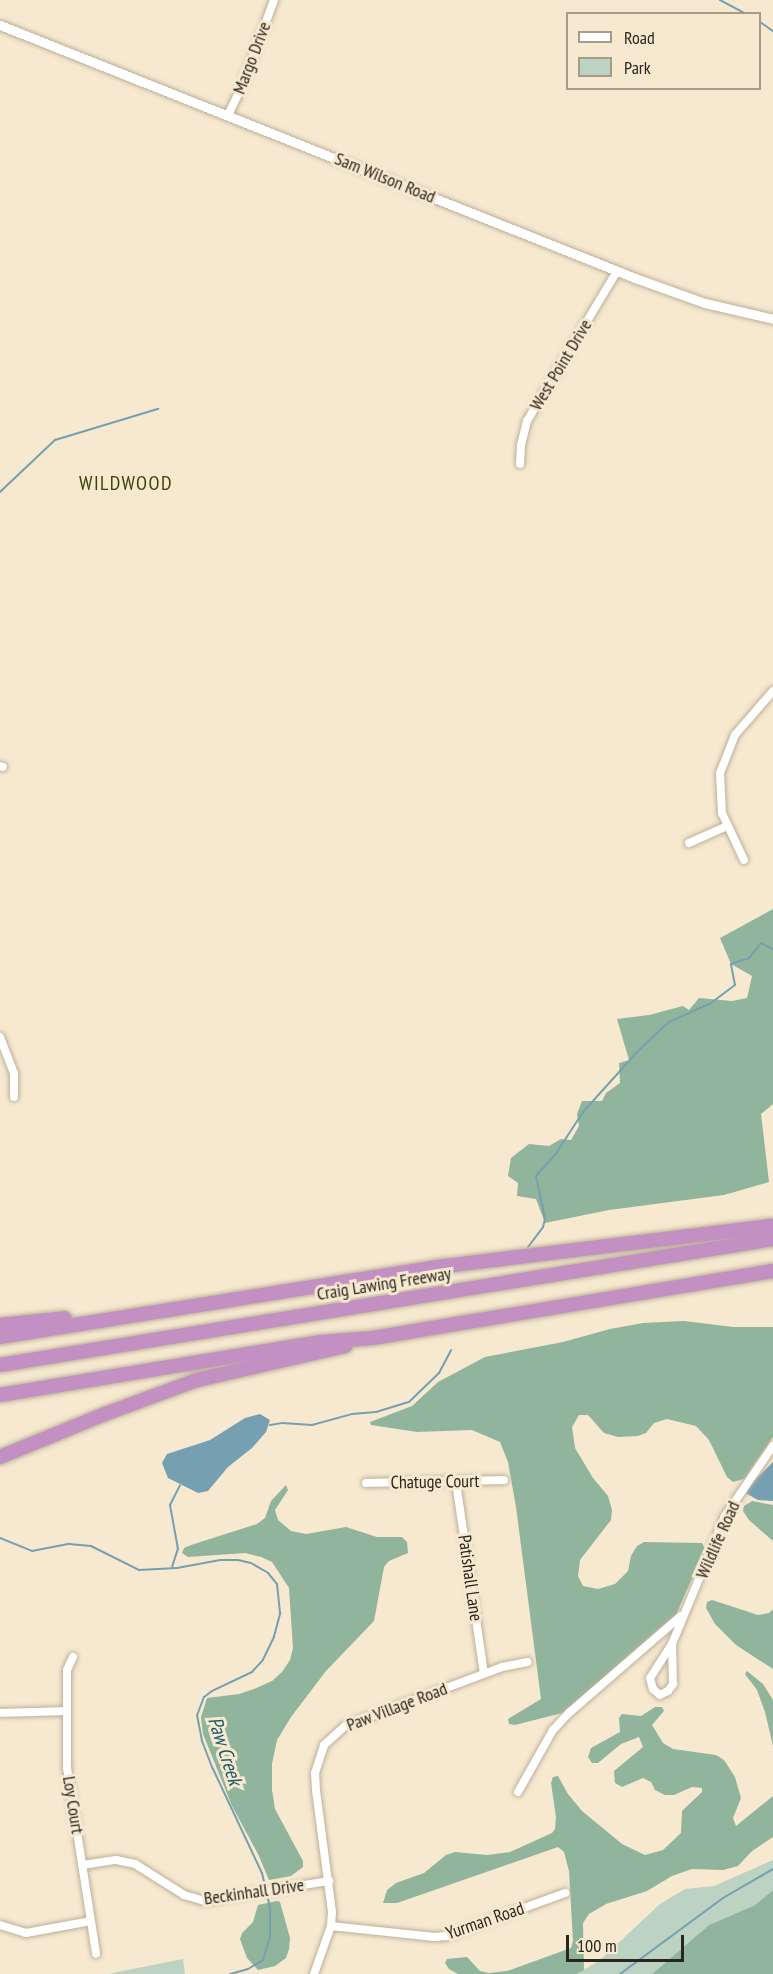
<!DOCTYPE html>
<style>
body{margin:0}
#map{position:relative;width:773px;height:1974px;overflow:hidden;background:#f6e9d0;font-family:"PT Sans Narrow",sans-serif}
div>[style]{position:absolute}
.green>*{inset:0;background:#bcd2c3}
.forest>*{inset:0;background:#90b49c}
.water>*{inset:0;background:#75a0b1}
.stream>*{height:2px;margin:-1px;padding:0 1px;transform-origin:1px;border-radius:1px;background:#75a0b1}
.roads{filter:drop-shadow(0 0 2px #bdb099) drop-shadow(0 0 2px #bdb099)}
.minor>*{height:8px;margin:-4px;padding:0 4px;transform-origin:4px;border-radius:4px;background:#fff}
.tertiary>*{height:9px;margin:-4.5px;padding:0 4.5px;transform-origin:4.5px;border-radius:4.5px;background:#fff}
.motorway>*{height:14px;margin:-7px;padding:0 7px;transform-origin:7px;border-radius:7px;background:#c290c2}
span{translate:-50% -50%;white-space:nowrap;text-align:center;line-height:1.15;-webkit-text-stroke:6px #f6e9d0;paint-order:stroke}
.street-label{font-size:18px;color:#2b261d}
.neighbourhood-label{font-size:20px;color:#3b4305;letter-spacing:1.5px}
.water-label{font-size:20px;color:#1f586b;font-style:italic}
.legend{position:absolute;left:566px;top:12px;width:195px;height:78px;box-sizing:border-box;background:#f6e9d0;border:2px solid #a59b88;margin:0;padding:8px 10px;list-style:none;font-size:18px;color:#2b261d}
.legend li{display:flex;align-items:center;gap:12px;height:30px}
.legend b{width:30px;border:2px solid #a59b88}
.scale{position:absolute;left:566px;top:1935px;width:118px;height:27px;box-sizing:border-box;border:3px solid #2b261d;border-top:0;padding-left:8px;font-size:18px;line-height:21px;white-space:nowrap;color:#2b261d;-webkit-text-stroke:4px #f6e9d0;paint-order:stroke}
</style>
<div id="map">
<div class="green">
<i style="clip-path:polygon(773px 1860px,773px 1890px,755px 1905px,709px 1925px,652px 1974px,576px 1974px,599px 1961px,660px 1904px,685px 1889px,714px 1886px)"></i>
<i style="clip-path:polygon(183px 1959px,185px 1974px,108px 1974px)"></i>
</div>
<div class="forest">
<i style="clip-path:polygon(773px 909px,773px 1104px,761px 1114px,769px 1182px,724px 1195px,609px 1210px,545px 1223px,536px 1199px,517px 1196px,518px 1183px,508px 1176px,511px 1158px,529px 1144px,549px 1146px,561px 1139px,571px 1140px,579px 1126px,577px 1114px,582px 1101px,602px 1101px,606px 1093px,620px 1083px,619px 1063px,629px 1060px,617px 1019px,649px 1015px,683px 1006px,689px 1010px,699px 998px,732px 1001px,747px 998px,752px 976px,731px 964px,720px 938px)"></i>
<i style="clip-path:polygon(684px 1321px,733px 1327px,773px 1327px,773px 1437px,744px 1479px,733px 1482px,727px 1477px,709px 1440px,696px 1426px,667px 1419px,654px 1423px,646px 1433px,638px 1436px,618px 1437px,604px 1433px,588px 1415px,579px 1415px,572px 1427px,575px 1448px,593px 1478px,608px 1496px,612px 1510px,611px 1520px,580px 1560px,578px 1576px,583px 1586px,598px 1589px,615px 1584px,628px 1571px,631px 1556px,637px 1546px,644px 1542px,702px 1543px,705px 1549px,676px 1615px,655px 1635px,562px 1713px,515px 1725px,509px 1724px,508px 1719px,541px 1699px,516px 1507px,508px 1462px,500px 1442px,472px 1430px,417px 1432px,371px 1425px,370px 1422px,412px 1406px,438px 1382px,485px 1357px,563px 1342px,610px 1329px,643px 1323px)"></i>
<i style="clip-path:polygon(286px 1485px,288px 1490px,275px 1510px,278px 1520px,291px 1531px,306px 1534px,346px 1527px,377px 1537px,402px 1537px,407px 1542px,408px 1553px,389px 1561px,384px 1567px,374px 1621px,326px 1671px,291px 1717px,277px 1740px,272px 1764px,272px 1790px,275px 1809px,303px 1861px,303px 1867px,291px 1876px,269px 1880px,258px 1854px,232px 1806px,203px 1734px,201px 1717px,207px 1698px,239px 1694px,254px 1689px,272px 1681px,282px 1672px,290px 1660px,293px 1648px,289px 1588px,272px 1562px,261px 1557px,245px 1553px,188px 1557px,182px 1553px,184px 1548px,191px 1545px,257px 1524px,265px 1518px,271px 1501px)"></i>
<i style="clip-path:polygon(752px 1501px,773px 1505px,773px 1541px,749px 1520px,743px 1511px,744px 1506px)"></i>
<i style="clip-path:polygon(712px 1600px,758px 1615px,769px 1613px,773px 1609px,773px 1669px,736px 1645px,715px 1624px,706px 1608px,707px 1602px)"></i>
<i style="clip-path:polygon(747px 1671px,763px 1684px,773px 1700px,773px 1746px,765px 1712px,757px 1690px,745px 1674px)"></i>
<i style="clip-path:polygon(655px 1707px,662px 1707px,664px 1711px,652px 1725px,663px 1743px,673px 1749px,716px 1755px,724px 1760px,735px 1777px,741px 1798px,733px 1818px,736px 1826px,773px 1796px,773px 1837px,752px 1851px,738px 1866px,723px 1870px,692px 1869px,672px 1876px,647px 1891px,606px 1904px,589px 1914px,583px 1923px,584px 1970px,576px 1974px,458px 1974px,449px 1969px,445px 1963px,447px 1959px,467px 1957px,480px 1971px,489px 1973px,507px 1971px,571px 1948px,573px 1941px,569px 1871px,564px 1852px,558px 1847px,397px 1903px,383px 1903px,387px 1890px,396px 1883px,424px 1873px,446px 1855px,455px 1852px,487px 1855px,510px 1852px,552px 1833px,555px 1829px,556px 1817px,551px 1783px,553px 1777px,558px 1776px,568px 1794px,582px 1811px,622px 1844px,645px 1855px,663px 1850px,681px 1833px,682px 1811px,702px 1792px,702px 1788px,692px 1787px,674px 1795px,665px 1795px,655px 1790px,651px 1782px,643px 1778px,622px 1787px,615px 1783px,614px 1771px,643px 1747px,639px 1737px,621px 1744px,598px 1763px,592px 1763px,588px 1757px,591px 1748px,620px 1732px,619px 1718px,622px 1714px,641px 1716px)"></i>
<i style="clip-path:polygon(773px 1890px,773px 1974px,652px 1974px,709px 1925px,755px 1905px)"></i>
<i style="clip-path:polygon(277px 1901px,280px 1902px,290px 1938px,289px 1949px,286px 1958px,275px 1966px,258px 1970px,247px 1958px,240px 1939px,242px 1933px,253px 1922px,258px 1905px)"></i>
</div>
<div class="water">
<i style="clip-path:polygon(260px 1414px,270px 1420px,266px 1432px,252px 1448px,228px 1467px,208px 1491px,198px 1493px,168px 1478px,162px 1463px,167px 1454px,210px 1440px,245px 1418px)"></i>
<i style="clip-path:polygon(773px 1462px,773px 1501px,758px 1500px,749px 1495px,746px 1493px,753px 1482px)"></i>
</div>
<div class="stream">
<i style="left:720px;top:0;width:30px;rotate:28deg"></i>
<i style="left:760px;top:22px;width:16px;rotate:35deg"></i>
<i style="left:0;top:492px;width:76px;rotate:-43.4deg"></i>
<i style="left:55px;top:440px;width:108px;rotate:-16.8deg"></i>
<i style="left:528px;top:1247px;width:25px;rotate:-53deg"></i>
<i style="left:543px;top:1227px;width:8px;rotate:-76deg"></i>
<i style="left:545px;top:1219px;width:44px;rotate:-101.8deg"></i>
<i style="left:536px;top:1176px;width:28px;rotate:-48deg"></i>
<i style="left:555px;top:1155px;width:51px;rotate:-56.9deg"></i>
<i style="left:583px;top:1112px;width:85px;rotate:-47.9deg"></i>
<i style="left:640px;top:1049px;width:40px;rotate:-43deg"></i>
<i style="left:669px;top:1022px;width:46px;rotate:-24.3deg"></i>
<i style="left:711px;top:1003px;width:30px;rotate:-37deg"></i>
<i style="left:735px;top:985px;width:21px;rotate:-101deg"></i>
<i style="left:731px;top:964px;width:19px;rotate:-18deg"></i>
<i style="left:749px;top:958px;width:19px;rotate:-51deg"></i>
<i style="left:761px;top:943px;width:13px;rotate:27deg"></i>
<i style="left:270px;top:1425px;width:12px;rotate:-9deg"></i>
<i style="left:282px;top:1423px;width:30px;rotate:4deg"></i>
<i style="left:312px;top:1425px;width:41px;rotate:-15.4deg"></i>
<i style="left:352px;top:1414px;width:24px;rotate:-5deg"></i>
<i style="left:376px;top:1412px;width:34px;rotate:-17deg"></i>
<i style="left:409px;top:1402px;width:42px;rotate:-44deg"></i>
<i style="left:439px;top:1373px;width:26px;rotate:-62deg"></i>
<i style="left:0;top:1538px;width:35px;rotate:22deg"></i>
<i style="left:32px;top:1551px;width:38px;rotate:-11deg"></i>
<i style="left:69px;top:1544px;width:22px;rotate:5deg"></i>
<i style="left:91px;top:1546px;width:54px;rotate:26.6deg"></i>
<i style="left:139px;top:1570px;width:38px;rotate:-3deg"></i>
<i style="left:177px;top:1568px;width:44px;rotate:-10.5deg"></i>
<i style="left:220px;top:1560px;width:18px"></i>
<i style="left:238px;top:1560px;width:13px;rotate:13deg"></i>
<i style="left:251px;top:1563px;width:20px;rotate:30deg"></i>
<i style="left:268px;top:1573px;width:14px;rotate:51deg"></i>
<i style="left:277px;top:1584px;width:30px;rotate:84deg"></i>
<i style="left:280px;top:1614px;width:24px;rotate:105deg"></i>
<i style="left:274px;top:1637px;width:25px;rotate:116deg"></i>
<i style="left:263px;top:1660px;width:16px;rotate:133deg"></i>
<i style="left:252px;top:1672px;width:44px;rotate:154.6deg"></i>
<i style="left:212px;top:1691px;width:10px;rotate:143deg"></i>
<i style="left:204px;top:1697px;width:19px;rotate:111deg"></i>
<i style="left:197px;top:1715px;width:26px;rotate:79deg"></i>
<i style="left:202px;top:1741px;width:30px;rotate:69deg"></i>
<i style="left:213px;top:1769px;width:115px;rotate:64.8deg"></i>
<i style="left:262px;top:1873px;width:37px;rotate:77deg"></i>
<i style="left:270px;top:1909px;width:28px;rotate:90deg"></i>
<i style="left:270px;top:1937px;width:24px;rotate:107deg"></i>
<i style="left:263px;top:1960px;width:17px;rotate:149deg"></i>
<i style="left:248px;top:1969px;width:19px;rotate:164deg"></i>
<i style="left:172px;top:1567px;width:19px;rotate:-72deg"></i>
<i style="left:178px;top:1549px;width:45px;rotate:-100.3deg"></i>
<i style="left:170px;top:1505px;width:22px;rotate:-63deg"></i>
<i style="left:620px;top:1974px;width:128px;rotate:-36.4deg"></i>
<i style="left:723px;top:1898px;width:58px;rotate:-30.1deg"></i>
</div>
<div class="roads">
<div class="minor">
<i style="left:228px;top:115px;width:32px;rotate:-64deg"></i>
<i style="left:242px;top:86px;width:92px;rotate:-69.6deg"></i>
<i style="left:520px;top:464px;width:19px;rotate:-87deg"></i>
<i style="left:521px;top:445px;width:25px;rotate:-76deg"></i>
<i style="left:527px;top:421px;width:175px;rotate:-59deg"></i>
<i style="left:0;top:766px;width:3px;rotate:18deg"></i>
<i style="left:689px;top:843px;width:42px;rotate:-24.1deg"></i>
<i style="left:744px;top:860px;width:52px;rotate:-115.1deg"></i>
<i style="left:722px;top:813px;width:40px;rotate:-92.9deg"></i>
<i style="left:720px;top:773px;width:41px;rotate:-68.5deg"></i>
<i style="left:735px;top:735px;width:58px;rotate:-49.2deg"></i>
<i style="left:0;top:1037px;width:39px;rotate:69deg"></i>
<i style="left:14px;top:1073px;width:24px;rotate:90deg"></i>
<i style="left:456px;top:1482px;width:193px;rotate:81.7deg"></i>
<i style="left:366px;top:1483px;width:138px;rotate:-1.2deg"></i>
<i style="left:672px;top:1644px;width:40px;rotate:122.9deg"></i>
<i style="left:650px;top:1678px;width:11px;rotate:75deg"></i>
<i style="left:653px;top:1689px;width:9px;rotate:41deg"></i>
<i style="left:660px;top:1695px;width:9px;rotate:-27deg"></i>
<i style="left:668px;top:1691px;width:9px;rotate:-54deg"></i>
<i style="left:673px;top:1684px;width:40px;rotate:-91.4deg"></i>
<i style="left:672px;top:1644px;width:139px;rotate:-67.5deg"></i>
<i style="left:725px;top:1516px;width:85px;rotate:-55.6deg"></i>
<i style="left:73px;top:1657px;width:14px;rotate:115deg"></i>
<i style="left:67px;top:1670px;width:98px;rotate:90deg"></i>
<i style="left:67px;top:1768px;width:188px;rotate:81.1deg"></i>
<i style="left:0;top:1713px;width:66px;rotate:-1.7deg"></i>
<i style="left:518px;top:1792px;width:71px;rotate:-60.6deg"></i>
<i style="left:553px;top:1730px;width:25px;rotate:-47deg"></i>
<i style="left:570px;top:1712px;width:147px;rotate:-40.9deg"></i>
<i style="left:83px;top:1865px;width:33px;rotate:-9deg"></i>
<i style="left:116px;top:1860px;width:19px;rotate:12deg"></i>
<i style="left:135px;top:1864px;width:58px;rotate:32.3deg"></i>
<i style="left:184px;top:1895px;width:22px;rotate:16deg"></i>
<i style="left:205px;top:1901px;width:126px;rotate:-9.2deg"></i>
<i style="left:0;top:1925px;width:27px;rotate:17deg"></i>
<i style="left:26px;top:1933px;width:66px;rotate:-10.5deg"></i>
<i style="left:331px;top:1926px;width:104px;rotate:6.1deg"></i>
<i style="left:434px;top:1937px;width:13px;rotate:-4deg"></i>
<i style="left:447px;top:1936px;width:126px;rotate:-20deg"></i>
<i style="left:314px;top:1974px;width:51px;rotate:-70.5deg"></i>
<i style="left:331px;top:1926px;width:14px;rotate:-86deg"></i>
<i style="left:332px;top:1912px;width:122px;rotate:-97.5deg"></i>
<i style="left:316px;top:1791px;width:18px;rotate:-93deg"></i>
<i style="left:315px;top:1773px;width:29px;rotate:-72deg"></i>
<i style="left:324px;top:1745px;width:28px;rotate:-42deg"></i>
<i style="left:345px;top:1726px;width:168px;rotate:-20.6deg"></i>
<i style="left:502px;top:1667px;width:26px;rotate:-11deg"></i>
</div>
<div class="tertiary">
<i style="left:0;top:25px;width:684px;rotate:21.72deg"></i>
<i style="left:635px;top:278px;width:74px;rotate:19.7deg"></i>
<i style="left:705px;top:303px;width:70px;rotate:13.2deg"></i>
</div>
<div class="motorway">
<i style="left:0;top:1325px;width:65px;rotate:-6.1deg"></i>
<i style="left:0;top:1337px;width:451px;rotate:-9.1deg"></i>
<i style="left:445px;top:1266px;width:330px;rotate:-7deg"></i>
<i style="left:0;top:1365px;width:783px;rotate:-9.26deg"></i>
<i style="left:0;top:1395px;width:325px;rotate:-9.4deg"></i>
<i style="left:321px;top:1342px;width:52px;rotate:-4.4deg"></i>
<i style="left:373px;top:1338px;width:102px;rotate:-9.6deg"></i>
<i style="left:474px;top:1321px;width:303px;rotate:-9.5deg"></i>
<i style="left:0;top:1457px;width:113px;rotate:-22.3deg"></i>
<i style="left:105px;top:1414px;width:98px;rotate:-20.3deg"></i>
<i style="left:197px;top:1380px;width:152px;rotate:-12.9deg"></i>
</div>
</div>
<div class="street-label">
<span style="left:252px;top:58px;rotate:-69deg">Margo Drive</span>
<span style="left:385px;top:178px;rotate:22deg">Sam Wilson Road</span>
<span style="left:561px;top:365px;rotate:-59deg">West Point Drive</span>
<span style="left:384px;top:1284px;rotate:-9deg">Craig Lawing Freeway</span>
<span style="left:435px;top:1482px;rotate:-1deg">Chatuge Court</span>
<span style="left:718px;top:1540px;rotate:-66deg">Wildlife Road</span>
<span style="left:470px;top:1578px;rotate:82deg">Patishall Lane</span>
<span style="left:397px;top:1707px;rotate:-21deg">Paw Village Road</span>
<span style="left:73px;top:1805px;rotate:81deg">Loy Court</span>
<span style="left:254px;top:1892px;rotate:-8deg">Beckinhall Drive</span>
<span style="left:485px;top:1921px;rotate:-19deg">Yurman Road</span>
</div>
<div class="neighbourhood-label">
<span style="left:126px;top:483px">WILDWOOD</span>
</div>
<div class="water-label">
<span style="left:225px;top:1751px;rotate:72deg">Paw Creek</span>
</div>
<ul class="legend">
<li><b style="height:8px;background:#fff"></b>Road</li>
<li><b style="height:16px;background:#bcd2c3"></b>Park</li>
</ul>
<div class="scale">100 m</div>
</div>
